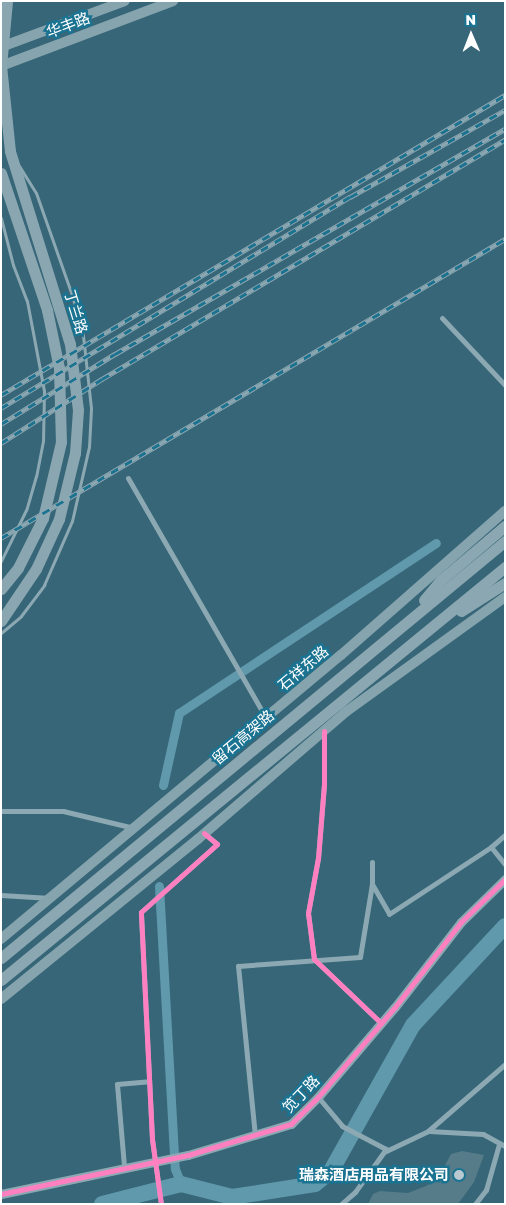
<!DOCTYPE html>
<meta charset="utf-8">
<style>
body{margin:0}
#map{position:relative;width:506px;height:1205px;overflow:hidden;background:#366677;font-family:"Golos Text","Noto Sans SC",sans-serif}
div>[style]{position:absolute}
.canal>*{height:9px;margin:-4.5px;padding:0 4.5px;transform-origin:4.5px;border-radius:4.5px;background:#6098ac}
.river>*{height:16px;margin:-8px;padding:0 8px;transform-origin:8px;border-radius:8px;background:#6098ac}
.building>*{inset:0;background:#567c89}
.service>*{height:3px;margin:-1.5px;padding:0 1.5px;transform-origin:1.5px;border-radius:1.5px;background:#8ca9b3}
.minor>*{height:5px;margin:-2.5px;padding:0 2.5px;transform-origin:2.5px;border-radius:2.5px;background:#8ca9b3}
.tertiary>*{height:9px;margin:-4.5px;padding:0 4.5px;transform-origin:4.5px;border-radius:4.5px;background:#8ca9b3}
.secondary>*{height:10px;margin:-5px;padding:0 5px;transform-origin:5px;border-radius:5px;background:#86a4ae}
.primary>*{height:11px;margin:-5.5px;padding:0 5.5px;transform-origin:5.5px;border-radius:5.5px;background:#8aa7b1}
.trunk>*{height:11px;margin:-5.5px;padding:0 5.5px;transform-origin:5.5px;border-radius:5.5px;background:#8aa7b2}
.rail>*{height:4.5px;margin-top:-2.25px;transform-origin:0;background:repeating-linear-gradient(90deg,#1b7392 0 8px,#8ba7b2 0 16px);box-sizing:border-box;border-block:1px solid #8ba7b2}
.cycleway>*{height:5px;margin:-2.5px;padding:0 2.5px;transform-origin:2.5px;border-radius:2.5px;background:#ff80c0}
.dots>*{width:14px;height:14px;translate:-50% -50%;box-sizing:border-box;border:2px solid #1b7392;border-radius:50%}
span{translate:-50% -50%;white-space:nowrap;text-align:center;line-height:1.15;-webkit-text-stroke:5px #1b7392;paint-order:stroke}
.street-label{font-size:15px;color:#fff}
.poi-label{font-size:15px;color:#fff;font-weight:700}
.right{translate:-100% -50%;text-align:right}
.frame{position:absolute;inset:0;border:2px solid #fff;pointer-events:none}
.north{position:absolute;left:446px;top:10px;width:50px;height:50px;-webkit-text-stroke:4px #1b7392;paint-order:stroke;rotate:359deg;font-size:14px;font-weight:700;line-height:20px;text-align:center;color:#fff}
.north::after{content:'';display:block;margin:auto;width:18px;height:22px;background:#fff;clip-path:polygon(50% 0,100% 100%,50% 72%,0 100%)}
</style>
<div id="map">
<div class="canal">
<i style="left:163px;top:785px;width:74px;rotate:-77.5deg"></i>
<i style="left:179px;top:713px;width:308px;rotate:-33.5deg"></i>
<i style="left:159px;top:886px;width:283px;rotate:86.8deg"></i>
<i style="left:175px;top:1169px;width:16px;rotate:68deg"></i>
</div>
<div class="river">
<i style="left:102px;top:1204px;width:81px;rotate:-14.2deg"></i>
<i style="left:181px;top:1184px;width:53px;rotate:14.3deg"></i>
<i style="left:232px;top:1197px;width:84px;rotate:-8.9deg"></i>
<i style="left:315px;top:1184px;width:21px;rotate:-39deg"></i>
<i style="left:331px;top:1171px;width:167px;rotate:-60.7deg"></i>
<i style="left:413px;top:1025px;width:135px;rotate:-47.1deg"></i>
</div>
<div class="building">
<i style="clip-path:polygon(462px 1151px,484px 1155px,474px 1182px,458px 1204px,368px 1204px,373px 1194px,380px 1191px,408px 1193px,426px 1186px,438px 1179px,451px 1154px)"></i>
</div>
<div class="service">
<i style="left:1px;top:218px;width:49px;rotate:75.7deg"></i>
<i style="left:13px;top:265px;width:39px;rotate:69deg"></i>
<i style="left:27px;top:301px;width:92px;rotate:79.3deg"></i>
<i style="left:44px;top:391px;width:50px;rotate:91.1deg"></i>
<i style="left:43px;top:441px;width:36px;rotate:101deg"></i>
<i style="left:36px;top:476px;width:35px;rotate:106deg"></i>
<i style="left:26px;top:510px;width:57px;rotate:116.1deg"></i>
<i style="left:1px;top:633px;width:26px;rotate:-40deg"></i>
<i style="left:21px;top:616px;width:39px;rotate:-53deg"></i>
<i style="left:44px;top:585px;width:70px;rotate:-66.4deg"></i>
<i style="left:72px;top:521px;width:76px;rotate:-77.1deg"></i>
<i style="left:89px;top:447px;width:39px;rotate:-87deg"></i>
<i style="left:91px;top:408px;width:72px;rotate:-96.3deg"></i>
<i style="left:83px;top:336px;width:39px;rotate:-105deg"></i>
<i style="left:73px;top:298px;width:111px;rotate:-109.4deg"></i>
<i style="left:36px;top:193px;width:32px;rotate:-122deg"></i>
</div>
<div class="minor">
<i style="left:442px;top:318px;width:92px;rotate:46.8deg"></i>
<i style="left:128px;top:478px;width:277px;rotate:60.1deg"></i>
<i style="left:324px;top:731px;width:53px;rotate:90deg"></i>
<i style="left:324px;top:784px;width:74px;rotate:94.6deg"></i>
<i style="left:318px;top:858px;width:56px;rotate:100.3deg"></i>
<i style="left:308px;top:913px;width:46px;rotate:82.6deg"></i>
<i style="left:314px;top:959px;width:93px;rotate:43.7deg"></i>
<i style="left:1px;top:811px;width:62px"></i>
<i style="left:63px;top:811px;width:73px;rotate:13.5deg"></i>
<i style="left:491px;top:847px;width:18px;rotate:-41deg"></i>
<i style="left:372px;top:884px;width:34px;rotate:60deg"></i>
<i style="left:389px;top:914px;width:122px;rotate:-33.3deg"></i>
<i style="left:491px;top:847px;width:22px;rotate:51deg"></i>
<i style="left:1px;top:895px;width:49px;rotate:3.5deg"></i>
<i style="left:318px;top:1097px;width:38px;rotate:50deg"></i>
<i style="left:342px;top:1126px;width:50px;rotate:27.6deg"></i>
<i style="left:386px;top:1149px;width:53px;rotate:125.8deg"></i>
<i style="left:355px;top:1192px;width:18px;rotate:139deg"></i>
<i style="left:429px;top:1131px;width:54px;rotate:3.2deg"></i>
<i style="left:483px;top:1134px;width:25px;rotate:29deg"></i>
<i style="left:255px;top:1136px;width:171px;rotate:-95.7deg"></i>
<i style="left:238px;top:966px;width:122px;rotate:-4.2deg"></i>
<i style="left:360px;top:957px;width:74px;rotate:-80.7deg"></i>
<i style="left:372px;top:884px;width:22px;rotate:-90deg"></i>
<i style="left:384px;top:1152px;width:49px;rotate:-25.5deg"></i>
<i style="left:428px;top:1131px;width:102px;rotate:-41deg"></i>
<i style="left:124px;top:1166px;width:82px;rotate:-94.9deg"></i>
<i style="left:117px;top:1084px;width:32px;rotate:-5deg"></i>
<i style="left:161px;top:1204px;width:66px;rotate:-97.9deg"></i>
<i style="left:152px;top:1139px;width:227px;rotate:-92.8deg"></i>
<i style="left:141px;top:912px;width:102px;rotate:-41.8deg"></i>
<i style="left:217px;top:844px;width:17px;rotate:-140deg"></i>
<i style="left:475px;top:1204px;width:18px;rotate:-52deg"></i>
<i style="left:486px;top:1190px;width:48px;rotate:-74.2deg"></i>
</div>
<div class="tertiary">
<i style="left:1px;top:1194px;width:191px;rotate:-11.8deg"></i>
<i style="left:188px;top:1155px;width:108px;rotate:-16.8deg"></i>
<i style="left:291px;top:1124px;width:38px;rotate:-45deg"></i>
<i style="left:318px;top:1097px;width:118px;rotate:-49.5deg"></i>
<i style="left:395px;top:1007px;width:108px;rotate:-52.2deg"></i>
<i style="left:461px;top:922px;width:62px;rotate:-44.3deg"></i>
</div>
<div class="secondary">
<i style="left:1px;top:47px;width:132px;rotate:-20.4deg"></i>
<i style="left:1px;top:66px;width:184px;rotate:-20.7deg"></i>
<i style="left:1px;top:939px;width:443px;rotate:-39.9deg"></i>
<i style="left:341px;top:655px;width:218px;rotate:-41.3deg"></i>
<i style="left:1px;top:999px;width:254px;rotate:-39.1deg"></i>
<i style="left:198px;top:839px;width:196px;rotate:-40.7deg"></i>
<i style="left:347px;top:711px;width:195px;rotate:-35.8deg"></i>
</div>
<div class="primary">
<i style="left:1px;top:173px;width:145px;rotate:71.4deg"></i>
<i style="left:47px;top:310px;width:59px;rotate:78.3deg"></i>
<i style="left:59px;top:368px;width:74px;rotate:88.5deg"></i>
<i style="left:61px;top:442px;width:78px;rotate:103.3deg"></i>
<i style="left:43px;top:518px;width:56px;rotate:116.6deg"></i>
<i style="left:18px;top:568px;width:27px;rotate:129deg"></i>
<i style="left:1px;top:621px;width:63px;rotate:-56.1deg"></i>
<i style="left:36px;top:569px;width:55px;rotate:-65.3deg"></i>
<i style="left:59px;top:519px;width:68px;rotate:-76.4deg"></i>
<i style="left:75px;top:453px;width:43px;rotate:-86deg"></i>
<i style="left:78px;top:410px;width:66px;rotate:-96.9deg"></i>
<i style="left:70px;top:344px;width:202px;rotate:-107.3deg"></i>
<i style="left:10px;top:151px;width:85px;rotate:-96deg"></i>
<i style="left:1px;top:66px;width:65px;rotate:-84.7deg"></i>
</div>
<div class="trunk">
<i style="left:424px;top:600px;width:26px;rotate:-50deg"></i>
<i style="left:441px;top:580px;width:84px;rotate:-40.2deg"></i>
<i style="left:461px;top:611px;width:52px;rotate:-32.5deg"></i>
<i style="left:1px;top:958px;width:654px;rotate:-39.6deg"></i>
<i style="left:1px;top:980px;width:652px;rotate:-39.33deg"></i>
</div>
<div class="rail">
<i style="left:1px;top:395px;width:587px;rotate:-30.76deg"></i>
<i style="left:1px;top:408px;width:408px;rotate:-31.2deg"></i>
<i style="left:350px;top:197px;width:178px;rotate:-29.3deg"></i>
<i style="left:1px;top:424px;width:134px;rotate:-31.6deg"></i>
<i style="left:115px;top:354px;width:450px;rotate:-30deg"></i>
<i style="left:1px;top:443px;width:120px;rotate:-32.4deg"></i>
<i style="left:102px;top:379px;width:469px;rotate:-30.7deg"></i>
<i style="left:1px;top:538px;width:586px;rotate:-30.68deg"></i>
</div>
<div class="cycleway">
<i style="left:324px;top:731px;width:53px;rotate:90deg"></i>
<i style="left:324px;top:784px;width:74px;rotate:94.6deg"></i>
<i style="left:318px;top:858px;width:56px;rotate:100.3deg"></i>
<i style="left:308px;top:913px;width:46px;rotate:82.6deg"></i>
<i style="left:314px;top:959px;width:93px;rotate:43.7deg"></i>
<i style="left:1px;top:1194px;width:191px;rotate:-11.8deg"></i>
<i style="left:188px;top:1155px;width:108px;rotate:-16.8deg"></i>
<i style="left:291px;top:1124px;width:38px;rotate:-45deg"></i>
<i style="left:318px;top:1097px;width:118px;rotate:-49.5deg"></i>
<i style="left:395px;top:1007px;width:108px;rotate:-52.2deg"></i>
<i style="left:461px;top:922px;width:62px;rotate:-44.3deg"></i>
<i style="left:161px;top:1204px;width:66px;rotate:-97.9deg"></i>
<i style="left:152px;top:1139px;width:227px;rotate:-92.8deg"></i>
<i style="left:141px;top:912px;width:102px;rotate:-41.8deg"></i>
<i style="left:217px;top:844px;width:17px;rotate:-140deg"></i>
</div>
<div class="dots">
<i style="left:459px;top:1175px;background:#b9c9cf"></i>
</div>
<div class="street-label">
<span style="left:68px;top:25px;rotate:-21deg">华丰路</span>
<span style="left:76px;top:312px;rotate:73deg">丁兰路</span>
<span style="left:303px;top:668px;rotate:-40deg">石祥东路</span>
<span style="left:243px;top:737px;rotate:-40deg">留石高架路</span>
<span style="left:301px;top:1094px;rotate:-46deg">笕丁路</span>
</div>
<div class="poi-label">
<span class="right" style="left:449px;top:1175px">瑞森酒店用品有限公司</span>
</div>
<div class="frame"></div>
<div class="north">N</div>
</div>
